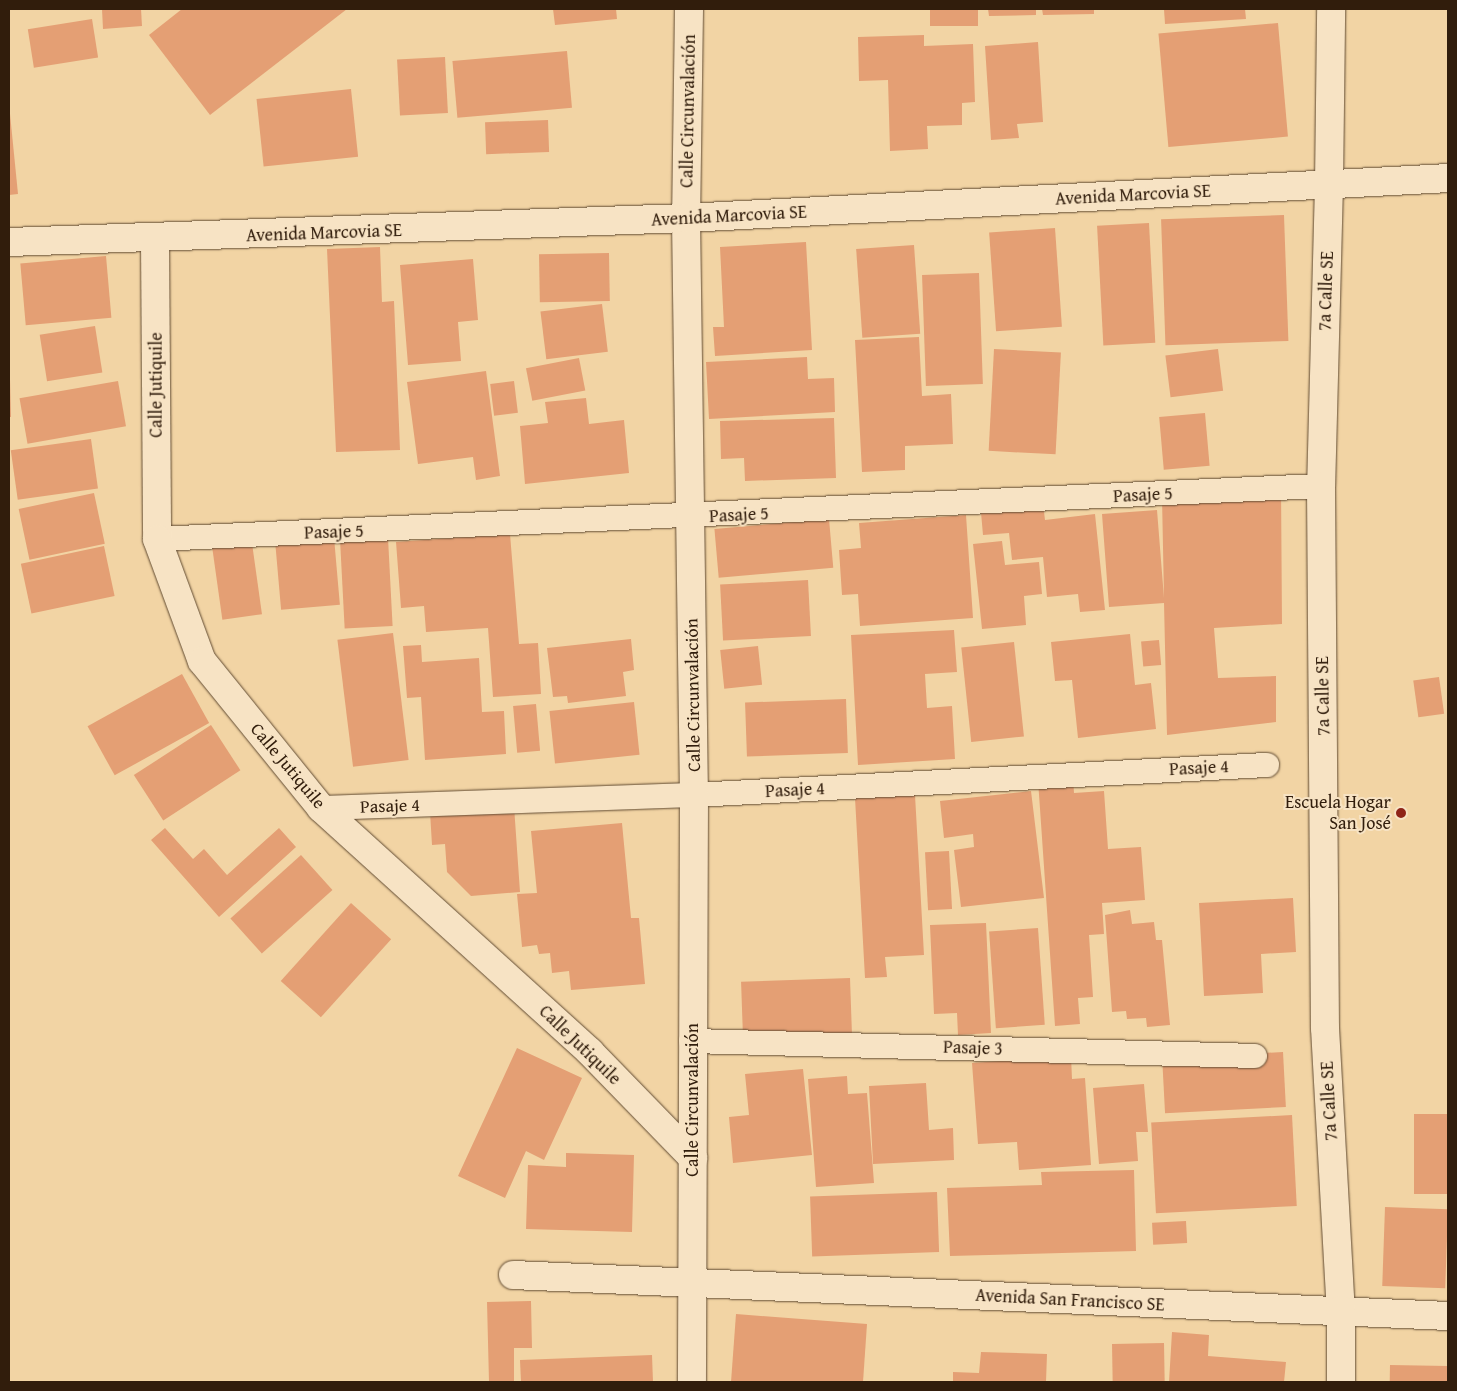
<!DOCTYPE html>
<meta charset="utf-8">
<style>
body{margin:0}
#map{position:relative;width:1457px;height:1391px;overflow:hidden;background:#f2d4a4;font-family:"Gentium Book Plus",serif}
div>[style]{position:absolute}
.building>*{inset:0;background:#e49f74;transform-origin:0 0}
.roads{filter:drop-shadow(0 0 1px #614b32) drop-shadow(0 0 1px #614b32)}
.lane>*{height:24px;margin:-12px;padding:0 12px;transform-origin:12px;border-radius:12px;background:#f7e3c4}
.street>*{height:28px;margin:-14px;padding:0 14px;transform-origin:14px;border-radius:14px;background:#f7e3c4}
.secondary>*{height:28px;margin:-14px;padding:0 14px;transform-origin:14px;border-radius:14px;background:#f7e3c4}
.dots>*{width:14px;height:14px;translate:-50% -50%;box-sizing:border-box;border:2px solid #f7e3c4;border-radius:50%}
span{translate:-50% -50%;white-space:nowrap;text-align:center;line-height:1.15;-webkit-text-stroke:4px #f7e3c4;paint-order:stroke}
.street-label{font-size:18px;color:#311d0c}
.poi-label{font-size:18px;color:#311d0c}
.right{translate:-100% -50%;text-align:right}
.frame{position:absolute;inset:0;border:10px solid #311d0c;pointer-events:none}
</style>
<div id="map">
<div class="building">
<i style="clip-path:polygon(102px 9px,141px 9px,142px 26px,103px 29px)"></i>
<i style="clip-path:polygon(182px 9px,347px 9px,210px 115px,149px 35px)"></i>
<i style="clip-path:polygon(553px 9px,616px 9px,617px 19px,555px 25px)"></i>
<i style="left:930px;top:9px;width:48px;height:17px"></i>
<i style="clip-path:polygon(988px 9px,1036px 9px,1036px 15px,989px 16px)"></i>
<i style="clip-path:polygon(1042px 9px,1094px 9px,1094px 14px,1043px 15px)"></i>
<i style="clip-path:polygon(1164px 9px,1245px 9px,1246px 19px,1165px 24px)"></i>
<i style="left:92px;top:19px;width:39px;height:65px;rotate:81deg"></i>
<i style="left:1278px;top:23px;width:114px;height:120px;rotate:85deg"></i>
<i style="clip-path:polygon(924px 35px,924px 46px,973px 44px,975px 102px,962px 103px,962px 125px,927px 126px,928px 149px,890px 151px,888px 80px,859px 81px,858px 37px)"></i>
<i style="clip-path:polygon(1038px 42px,1043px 122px,1017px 124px,1019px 138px,991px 140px,985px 46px)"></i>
<i style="left:567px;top:51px;width:57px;height:115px;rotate:85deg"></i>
<i style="left:445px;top:57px;width:56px;height:48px;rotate:87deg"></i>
<i style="left:351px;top:89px;width:68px;height:95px;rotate:84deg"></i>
<i style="clip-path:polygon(9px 104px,18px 194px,9px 195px)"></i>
<i style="left:548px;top:120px;width:32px;height:63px;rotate:88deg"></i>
<i style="left:1284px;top:215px;width:126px;height:123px;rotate:88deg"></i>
<i style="left:1149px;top:223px;width:120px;height:52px;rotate:87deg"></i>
<i style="left:1055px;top:228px;width:99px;height:66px;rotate:86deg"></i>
<i style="clip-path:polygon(806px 242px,812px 350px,715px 356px,713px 327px,724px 327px,720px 247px)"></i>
<i style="left:914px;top:245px;width:89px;height:58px;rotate:86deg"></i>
<i style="clip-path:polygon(380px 247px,382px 302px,394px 301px,400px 450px,336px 452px,327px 249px)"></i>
<i style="left:609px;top:253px;width:48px;height:70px;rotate:89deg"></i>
<i style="left:106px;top:256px;width:62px;height:86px;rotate:85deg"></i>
<i style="clip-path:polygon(473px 259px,478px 320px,458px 322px,461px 361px,408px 365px,400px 265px)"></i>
<i style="left:979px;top:273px;width:111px;height:57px;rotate:88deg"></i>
<i style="left:602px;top:304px;width:48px;height:62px;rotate:83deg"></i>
<i style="left:95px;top:326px;width:47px;height:56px;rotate:81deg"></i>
<i style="clip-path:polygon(919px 337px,922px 396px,951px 394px,953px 444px,905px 446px,905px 470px,862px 472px,855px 340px)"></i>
<i style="left:994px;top:349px;width:67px;height:102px;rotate:3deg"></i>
<i style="left:1218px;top:349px;width:42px;height:53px;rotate:83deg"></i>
<i style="clip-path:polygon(807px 357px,808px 379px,834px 378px,835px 412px,709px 419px,706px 362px)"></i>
<i style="left:579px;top:358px;width:33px;height:54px;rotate:79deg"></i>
<i style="clip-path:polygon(486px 371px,500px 476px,476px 480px,473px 457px,418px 464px,407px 382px)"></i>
<i style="clip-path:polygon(9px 379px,10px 379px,11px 417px,9px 417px)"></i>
<i style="left:118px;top:381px;width:46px;height:100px;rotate:80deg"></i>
<i style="left:514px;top:381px;width:32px;height:24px;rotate:83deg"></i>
<i style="clip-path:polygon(586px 398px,589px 424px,624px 420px,629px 473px,525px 484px,520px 426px,548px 423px,545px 402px)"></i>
<i style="left:1205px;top:413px;width:53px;height:46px;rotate:85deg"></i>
<i style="clip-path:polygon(834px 418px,836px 478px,745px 481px,744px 458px,721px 459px,720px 421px)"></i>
<i style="left:91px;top:439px;width:50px;height:81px;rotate:82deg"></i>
<i style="clip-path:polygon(1281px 485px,1282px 624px,1214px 628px,1218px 678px,1276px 676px,1276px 722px,1167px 735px,1164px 603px,1109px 607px,1102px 514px,1157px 510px,1164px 598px,1162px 497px)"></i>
<i style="left:94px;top:493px;width:52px;height:77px;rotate:78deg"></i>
<i style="clip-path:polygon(1042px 495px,1045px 520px,1095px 514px,1105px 610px,1080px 612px,1078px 594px,1047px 597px,1043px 557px,1012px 560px,1009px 533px,983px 535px,980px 501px)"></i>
<i style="clip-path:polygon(966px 515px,973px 618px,860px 626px,858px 594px,842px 595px,839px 550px,861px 548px,859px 523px)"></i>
<i style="left:829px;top:519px;width:49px;height:115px;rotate:85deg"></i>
<i style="left:333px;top:526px;width:79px;height:59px;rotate:85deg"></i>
<i style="left:250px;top:529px;width:86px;height:40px;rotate:82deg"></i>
<i style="clip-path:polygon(510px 534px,519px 644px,538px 643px,541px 694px,493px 697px,488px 628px,426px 632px,424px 606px,401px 608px,396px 542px)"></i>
<i style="left:388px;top:538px;width:88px;height:48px;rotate:87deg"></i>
<i style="clip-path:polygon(1002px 541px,1005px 565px,1039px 562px,1042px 594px,1024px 596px,1026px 625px,982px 629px,973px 544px)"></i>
<i style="left:104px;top:546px;width:51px;height:85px;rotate:78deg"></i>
<i style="left:808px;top:580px;width:56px;height:88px;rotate:87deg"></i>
<i style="clip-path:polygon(954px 630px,957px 672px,925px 674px,927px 708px,952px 706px,955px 759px,858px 765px,851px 635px)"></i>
<i style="left:393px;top:633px;width:128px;height:56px;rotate:83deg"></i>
<i style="clip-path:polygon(1130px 634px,1135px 685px,1151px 683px,1156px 729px,1078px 738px,1072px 680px,1055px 681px,1051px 642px)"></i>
<i style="clip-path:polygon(631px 639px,634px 670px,623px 672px,626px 696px,568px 703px,567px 696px,553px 697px,547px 648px)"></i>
<i style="left:1159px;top:640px;width:25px;height:18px;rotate:85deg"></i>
<i style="left:1014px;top:642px;width:95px;height:53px;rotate:84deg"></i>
<i style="clip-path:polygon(421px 645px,422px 662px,479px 658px,482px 712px,504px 711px,506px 754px,425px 760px,421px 697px,407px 698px,403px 646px)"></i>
<i style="left:758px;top:646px;width:39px;height:38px;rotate:84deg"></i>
<i style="left:182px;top:674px;width:56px;height:108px;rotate:61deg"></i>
<i style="left:1439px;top:677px;width:37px;height:26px;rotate:82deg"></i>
<i style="left:846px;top:699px;width:54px;height:101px;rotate:88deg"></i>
<i style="left:634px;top:702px;width:53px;height:85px;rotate:84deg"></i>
<i style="left:536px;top:704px;width:47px;height:23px;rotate:85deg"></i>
<i style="left:211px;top:725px;width:54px;height:92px;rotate:57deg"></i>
<i style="clip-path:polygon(1073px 778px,1074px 793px,1104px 791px,1108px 849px,1141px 847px,1145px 900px,1102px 903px,1104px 934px,1089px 935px,1093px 997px,1078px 998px,1080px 1024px,1055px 1026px,1038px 780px)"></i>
<i style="clip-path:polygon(1031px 791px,1044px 898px,961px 907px,954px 850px,974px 847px,973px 834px,944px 838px,940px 801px)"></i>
<i style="clip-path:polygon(915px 795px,924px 955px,885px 957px,887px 977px,865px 978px,855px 798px)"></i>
<i style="clip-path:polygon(514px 806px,520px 892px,471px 896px,447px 872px,445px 844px,432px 845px,430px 812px)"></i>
<i style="clip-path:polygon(622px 823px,631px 918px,639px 918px,645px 984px,571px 990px,569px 971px,552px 973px,550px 953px,539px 954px,537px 945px,522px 947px,517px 894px,537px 893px,531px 831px)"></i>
<i style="clip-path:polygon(165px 828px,193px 859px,204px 849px,227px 875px,279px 828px,296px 847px,219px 917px,151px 840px)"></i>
<i style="left:949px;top:851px;width:58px;height:24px;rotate:87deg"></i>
<i style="left:301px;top:855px;width:47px;height:95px;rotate:48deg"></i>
<i style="clip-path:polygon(1293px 898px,1296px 952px,1261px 954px,1263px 993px,1204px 996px,1199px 903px)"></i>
<i style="left:351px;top:903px;width:54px;height:105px;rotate:42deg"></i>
<i style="clip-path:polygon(1130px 910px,1132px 924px,1154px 922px,1156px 940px,1162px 940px,1170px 1025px,1147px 1027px,1146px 1018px,1127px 1019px,1126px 1011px,1112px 1012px,1105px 915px)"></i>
<i style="clip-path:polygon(986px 923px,991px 1033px,958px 1035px,957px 1013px,934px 1014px,930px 925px)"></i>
<i style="left:1038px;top:928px;width:97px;height:49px;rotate:86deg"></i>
<i style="left:850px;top:978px;width:59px;height:109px;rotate:88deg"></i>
<i style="clip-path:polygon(517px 1048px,582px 1078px,544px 1160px,526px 1151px,505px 1198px,458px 1176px)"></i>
<i style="left:1283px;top:1052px;width:55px;height:121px;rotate:87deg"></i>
<i style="clip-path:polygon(1071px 1056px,1072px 1079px,1085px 1078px,1091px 1165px,1019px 1170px,1017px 1142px,978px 1144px,972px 1063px)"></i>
<i style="clip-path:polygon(803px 1069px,812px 1155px,733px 1163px,729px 1117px,749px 1115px,745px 1074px)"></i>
<i style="clip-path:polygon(847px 1076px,848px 1094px,867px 1093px,874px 1183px,816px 1187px,808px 1079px)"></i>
<i style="clip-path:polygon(926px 1083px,929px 1130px,953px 1128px,954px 1160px,873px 1164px,869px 1086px)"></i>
<i style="clip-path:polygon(1144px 1084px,1148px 1132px,1136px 1132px,1138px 1161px,1099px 1164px,1093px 1088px)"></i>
<i style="left:1414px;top:1114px;width:34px;height:80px"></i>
<i style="left:1292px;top:1115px;width:91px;height:141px;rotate:87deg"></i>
<i style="clip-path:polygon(566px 1153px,634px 1155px,632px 1232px,526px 1229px,528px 1165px,566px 1167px)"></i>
<i style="clip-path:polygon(1134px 1170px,1136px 1251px,950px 1256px,947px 1188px,1042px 1185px,1041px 1172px)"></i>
<i style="left:937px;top:1192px;width:60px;height:127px;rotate:88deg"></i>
<i style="left:1385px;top:1207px;width:63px;height:79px;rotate:2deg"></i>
<i style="left:1186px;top:1221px;width:22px;height:34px;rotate:87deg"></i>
<i style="clip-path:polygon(531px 1301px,532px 1348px,514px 1348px,514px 1382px,489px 1382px,487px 1302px)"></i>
<i style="clip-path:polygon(736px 1314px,867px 1324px,863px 1382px,731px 1382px)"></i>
<i style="clip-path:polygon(1172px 1332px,1209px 1335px,1208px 1356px,1286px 1362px,1284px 1382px,1169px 1382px)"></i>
<i style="left:1164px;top:1343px;width:39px;height:52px;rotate:89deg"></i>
<i style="clip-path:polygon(981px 1352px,1047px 1354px,1046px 1382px,953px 1382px,953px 1372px,979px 1373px)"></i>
<i style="clip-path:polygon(652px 1355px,653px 1382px,521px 1382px,520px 1360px)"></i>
<i style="left:1390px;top:1365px;width:58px;height:17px;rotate:1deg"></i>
</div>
<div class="roads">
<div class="lane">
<i style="left:157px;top:539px;width:1165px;rotate:-2.61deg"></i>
<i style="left:321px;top:808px;width:373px;rotate:-2deg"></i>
<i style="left:694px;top:795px;width:574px;rotate:-3deg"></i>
<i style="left:691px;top:1041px;width:564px;rotate:1.52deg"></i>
</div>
<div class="street">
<i style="left:689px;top:9px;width:209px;rotate:90.8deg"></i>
<i style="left:686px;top:218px;width:577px;rotate:89.21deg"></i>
<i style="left:694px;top:795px;width:587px;rotate:90.2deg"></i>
<i style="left:1329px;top:185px;width:176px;rotate:-89.3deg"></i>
<i style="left:155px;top:240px;width:299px;rotate:89.6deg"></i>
<i style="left:157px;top:539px;width:130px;rotate:69.8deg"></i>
<i style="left:202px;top:661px;width:189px;rotate:51deg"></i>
<i style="left:321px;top:808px;width:363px;rotate:42.2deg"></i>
<i style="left:590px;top:1052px;width:148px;rotate:45.8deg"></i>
<i style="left:513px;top:1275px;width:936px;rotate:2.51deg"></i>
</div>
<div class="secondary">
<i style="left:1329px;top:185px;width:301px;rotate:91.5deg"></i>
<i style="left:1321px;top:486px;width:542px;rotate:89.58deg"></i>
<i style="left:1325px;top:1028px;width:282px;rotate:86.8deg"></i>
<i style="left:1341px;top:1310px;width:72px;rotate:90deg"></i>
<i style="left:9px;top:242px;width:677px;rotate:-2.03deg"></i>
<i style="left:686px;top:218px;width:763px;rotate:-3deg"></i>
</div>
</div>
<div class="dots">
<i style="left:1401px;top:813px;background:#8f2418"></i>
</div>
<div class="street-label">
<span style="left:688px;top:111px;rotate:-89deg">Calle Circunvalación</span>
<span style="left:1133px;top:195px;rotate:-3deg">Avenida Marcovia SE</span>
<span style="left:729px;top:216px;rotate:-3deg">Avenida Marcovia SE</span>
<span style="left:324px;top:233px;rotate:-2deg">Avenida Marcovia SE</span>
<span style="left:1326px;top:291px;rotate:-88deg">7a Calle SE</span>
<span style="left:156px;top:385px;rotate:-90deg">Calle Jutiquile</span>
<span style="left:1143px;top:495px;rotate:-3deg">Pasaje 5</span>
<span style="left:739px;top:515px;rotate:-3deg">Pasaje 5</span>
<span style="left:334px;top:532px;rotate:-2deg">Pasaje 5</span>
<span style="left:693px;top:695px;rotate:-91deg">Calle Circunvalación</span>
<span style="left:1323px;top:696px;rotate:-91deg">7a Calle SE</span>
<span style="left:288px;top:766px;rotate:50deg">Calle Jutiquile</span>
<span style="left:1199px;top:768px;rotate:-3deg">Pasaje 4</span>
<span style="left:795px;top:790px;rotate:-3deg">Pasaje 4</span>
<span style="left:390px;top:806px;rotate:-2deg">Pasaje 4</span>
<span style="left:580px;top:1045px;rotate:44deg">Calle Jutiquile</span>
<span style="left:973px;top:1048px;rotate:2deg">Pasaje 3</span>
<span style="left:692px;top:1100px;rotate:-90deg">Calle Circunvalación</span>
<span style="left:1329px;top:1101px;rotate:-93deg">7a Calle SE</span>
<span style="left:1070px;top:1300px;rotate:3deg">Avenida San Francisco SE</span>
</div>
<div class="poi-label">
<span class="right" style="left:1391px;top:813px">Escuela Hogar<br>San José</span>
</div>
<div class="frame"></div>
</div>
